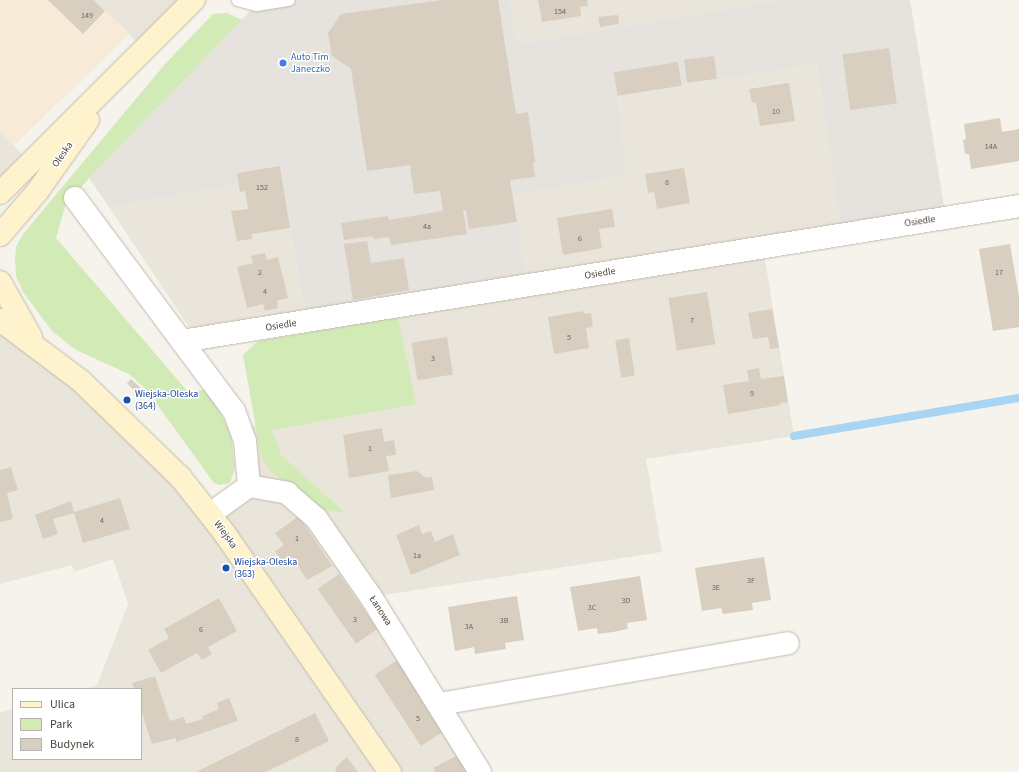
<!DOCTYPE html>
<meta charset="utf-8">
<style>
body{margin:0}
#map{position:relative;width:1019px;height:772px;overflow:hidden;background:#f6f3ec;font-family:"Source Sans 3",sans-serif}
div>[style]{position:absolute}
.residential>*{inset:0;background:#eae5da}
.commercial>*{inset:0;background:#f7ead8}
.industrial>*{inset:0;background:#e6e2dd}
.green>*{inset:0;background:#d2eab5}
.stream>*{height:8px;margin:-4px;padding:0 4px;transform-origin:4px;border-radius:4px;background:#a9d4f2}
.building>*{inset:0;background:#d8cfc1;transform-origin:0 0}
.roads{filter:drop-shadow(0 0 1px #c2bbae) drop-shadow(0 0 1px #c2bbae)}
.lane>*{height:11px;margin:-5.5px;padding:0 5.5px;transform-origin:5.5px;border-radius:5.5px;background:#fff}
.street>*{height:22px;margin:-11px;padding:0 11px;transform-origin:11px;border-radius:11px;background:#fff}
.secondary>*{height:22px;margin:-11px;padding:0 11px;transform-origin:11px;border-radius:11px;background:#fff3cd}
.dots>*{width:11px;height:11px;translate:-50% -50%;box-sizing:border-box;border:2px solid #fff;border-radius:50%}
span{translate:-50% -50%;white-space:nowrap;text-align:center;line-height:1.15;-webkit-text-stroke:3px #fff;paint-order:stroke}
.number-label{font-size:8px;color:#6e675b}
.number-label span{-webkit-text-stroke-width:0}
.shop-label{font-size:10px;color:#366cbe}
.left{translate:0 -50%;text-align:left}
.street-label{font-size:10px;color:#4b4439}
.transit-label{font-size:10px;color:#164399}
.legend{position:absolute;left:12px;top:688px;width:130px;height:72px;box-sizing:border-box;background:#fff;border:1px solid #b7b4b0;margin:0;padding:5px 7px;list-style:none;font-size:12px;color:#4b4439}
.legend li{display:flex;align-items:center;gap:8px;height:20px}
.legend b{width:20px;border:1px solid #b7b4b0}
</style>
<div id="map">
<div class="residential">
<i style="clip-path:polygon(94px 0,194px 0,145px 50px)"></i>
<i style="clip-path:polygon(510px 0,779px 0,517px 44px)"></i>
<i style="clip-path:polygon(817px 64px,841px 235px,763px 248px,794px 436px,646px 459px,662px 552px,371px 597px,480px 772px,0 772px,0 713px,13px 709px,13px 759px,141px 759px,141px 689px,84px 689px,97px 685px,128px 604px,113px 559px,74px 572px,72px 565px,0 584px,0 320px,210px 514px,249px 486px,240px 427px,415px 404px,398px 317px,527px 286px,512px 195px,627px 176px,618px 96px)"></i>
<i style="clip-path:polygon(0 132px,30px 162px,0 193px)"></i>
<i style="clip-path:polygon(280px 166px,304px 311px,191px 330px,109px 207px,239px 185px,237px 173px)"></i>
</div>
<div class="commercial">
<i style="clip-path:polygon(0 0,94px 0,130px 34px,13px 146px,0 132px)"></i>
</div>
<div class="industrial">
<i style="clip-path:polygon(289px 0,510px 0,517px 44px,779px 0,910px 0,946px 218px,841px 235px,817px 64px,618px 96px,627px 176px,513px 195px,525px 274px,304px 311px,280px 166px,237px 173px,239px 185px,109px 207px,89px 178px,256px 5px)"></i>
</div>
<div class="green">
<i style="clip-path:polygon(227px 13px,242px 20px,89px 178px,65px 207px,56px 238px,189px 393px,208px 389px,231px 434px,235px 468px,230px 483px,219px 485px,214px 483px,156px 403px,156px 398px,129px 374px,76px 350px,52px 331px,23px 292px,16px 276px,15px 258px,16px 247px,23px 234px,166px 63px,213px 14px)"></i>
<i style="clip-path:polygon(398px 317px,416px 404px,272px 430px,281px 455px,345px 513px,324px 510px,270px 471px,261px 456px,243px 355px,258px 341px)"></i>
</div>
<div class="stream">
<i style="left:794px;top:436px;width:228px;rotate:-9.6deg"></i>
</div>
<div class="building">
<i style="clip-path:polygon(48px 0,94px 0,105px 11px,83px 34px)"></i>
<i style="clip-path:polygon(442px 0,498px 0,516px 114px,528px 112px,535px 162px,533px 162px,535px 177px,510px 180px,517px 222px,469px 229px,466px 210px,463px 210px,467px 234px,391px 245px,389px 237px,374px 239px,373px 236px,344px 240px,341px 223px,388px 216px,389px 220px,443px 211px,440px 191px,414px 194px,410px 165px,367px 171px,351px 69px,332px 56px,328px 33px,341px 14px)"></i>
<i style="clip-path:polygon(538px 0,587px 0,588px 6px,580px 7px,581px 16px,542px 22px)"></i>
<i style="clip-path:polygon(618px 15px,619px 24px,600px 27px,598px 17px)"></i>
<i style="left:889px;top:48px;width:56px;height:47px;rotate:82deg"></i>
<i style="left:714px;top:56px;width:23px;height:30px;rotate:83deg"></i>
<i style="left:678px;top:62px;width:24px;height:65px;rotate:81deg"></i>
<i style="clip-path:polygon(789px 83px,795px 121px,760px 126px,756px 102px,752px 103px,749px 89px)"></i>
<i style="clip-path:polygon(1000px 118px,1002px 132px,1019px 129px,1019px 161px,971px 169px,969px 154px,965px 154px,963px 140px,966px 139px,964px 124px)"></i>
<i style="clip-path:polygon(280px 166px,290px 228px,252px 234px,252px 239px,237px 241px,231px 211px,248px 209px,245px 191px,240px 192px,237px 173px)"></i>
<i style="clip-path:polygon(684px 168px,690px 203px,657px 209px,654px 192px,648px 193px,645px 174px)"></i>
<i style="clip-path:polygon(612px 209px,615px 227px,599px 229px,602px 248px,563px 255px,557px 218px)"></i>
<i style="clip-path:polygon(367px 241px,371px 263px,404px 258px,409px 290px,353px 300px,344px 244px)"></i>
<i style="clip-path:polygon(1010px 244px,1019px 297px,1019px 327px,993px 331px,979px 249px)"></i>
<i style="clip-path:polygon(265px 253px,267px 260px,278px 257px,288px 298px,277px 301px,278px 308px,265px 311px,263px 304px,247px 308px,237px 267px,253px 263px,251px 256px)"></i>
<i style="left:707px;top:292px;width:53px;height:39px;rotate:81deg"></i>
<i style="clip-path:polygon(772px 309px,779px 348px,770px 349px,768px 337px,753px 339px,748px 313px)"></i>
<i style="clip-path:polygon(583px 311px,584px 314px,591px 313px,593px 327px,586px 328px,589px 348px,554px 354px,548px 317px)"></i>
<i style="left:447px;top:337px;width:38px;height:36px;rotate:81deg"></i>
<i style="left:629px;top:338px;width:38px;height:14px;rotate:81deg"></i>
<i style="clip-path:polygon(759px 368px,761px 379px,784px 376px,788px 402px,780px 403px,781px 405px,728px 414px,723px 385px,749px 381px,747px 370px)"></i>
<i style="left:131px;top:379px;width:22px;height:6px;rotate:43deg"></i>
<i style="clip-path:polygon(382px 428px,384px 442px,394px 440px,396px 455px,386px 456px,389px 471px,349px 478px,343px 435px)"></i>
<i style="clip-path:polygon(11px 467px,18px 490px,7px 493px,13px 519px,0 522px,0 470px)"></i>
<i style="clip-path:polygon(417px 471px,426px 478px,432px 477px,434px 490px,391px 498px,388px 475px)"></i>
<i style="clip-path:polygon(120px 498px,130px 529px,83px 543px,74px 513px,53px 519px,58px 534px,43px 539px,35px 515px,71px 501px,74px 512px)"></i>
<i style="clip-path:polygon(299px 516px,332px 566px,307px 580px,294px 560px,285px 566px,275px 551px,284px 545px,275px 533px)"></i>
<i style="clip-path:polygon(419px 525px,422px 534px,431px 531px,435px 542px,453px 534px,460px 555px,411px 575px,396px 535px)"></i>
<i style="clip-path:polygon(764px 557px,771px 600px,752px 603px,753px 610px,723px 614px,721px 608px,702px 611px,695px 568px)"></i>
<i style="left:339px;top:574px;width:67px;height:26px;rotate:55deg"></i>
<i style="clip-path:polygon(640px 576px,647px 620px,627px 623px,628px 629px,613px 632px,598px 634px,597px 628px,578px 631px,570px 587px)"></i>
<i style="clip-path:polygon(517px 596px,524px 640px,505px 643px,506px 649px,475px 654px,474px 647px,455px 651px,448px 607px)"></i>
<i style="clip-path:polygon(219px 598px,237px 631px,208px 647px,212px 654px,202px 660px,197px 653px,161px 673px,148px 650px,169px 638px,164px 629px)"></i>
<i style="left:399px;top:659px;width:85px;height:29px;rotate:57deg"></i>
<i style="clip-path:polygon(155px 676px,170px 721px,184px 717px,186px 724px,203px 719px,202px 716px,219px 709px,217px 703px,229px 698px,238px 721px,176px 742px,176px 738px,152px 744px,141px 710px,141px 689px,134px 689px,132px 683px)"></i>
<i style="clip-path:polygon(315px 713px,329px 741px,266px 772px,196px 772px)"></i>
<i style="clip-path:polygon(458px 755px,468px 772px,435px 772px,433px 768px)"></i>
<i style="clip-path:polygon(347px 757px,358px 772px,335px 772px,337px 766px)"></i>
</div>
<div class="roads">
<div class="lane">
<i style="left:237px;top:0;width:20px;rotate:15deg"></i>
<i style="left:256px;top:5px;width:33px;rotate:-9deg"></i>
</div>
<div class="street">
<i style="left:75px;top:198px;width:266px;rotate:53.3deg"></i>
<i style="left:234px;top:411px;width:32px;rotate:70deg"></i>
<i style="left:245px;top:441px;width:45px;rotate:84.9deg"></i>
<i style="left:249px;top:486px;width:48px;rotate:144.3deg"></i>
<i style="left:182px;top:341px;width:848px;rotate:-9.16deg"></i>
<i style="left:249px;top:486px;width:39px;rotate:10deg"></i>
<i style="left:287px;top:493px;width:38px;rotate:41deg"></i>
<i style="left:316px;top:518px;width:96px;rotate:55.2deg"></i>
<i style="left:371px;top:597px;width:206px;rotate:58.1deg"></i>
<i style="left:440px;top:704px;width:353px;rotate:-9.9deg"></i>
</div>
<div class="secondary">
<i style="left:0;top:193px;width:274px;rotate:-44.9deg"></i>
<i style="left:0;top:235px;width:57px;rotate:-49.3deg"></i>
<i style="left:37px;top:192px;width:88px;rotate:-54.7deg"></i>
<i style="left:0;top:282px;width:63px;rotate:60.6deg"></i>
<i style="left:0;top:320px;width:101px;rotate:37deg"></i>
<i style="left:81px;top:381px;width:139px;rotate:44.1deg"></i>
<i style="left:181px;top:478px;width:71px;rotate:51.8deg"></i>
<i style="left:225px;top:534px;width:290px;rotate:55.3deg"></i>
</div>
</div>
<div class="dots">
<i style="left:283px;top:63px;background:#3f7fe0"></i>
<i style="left:127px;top:400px;background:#1a4fb4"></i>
<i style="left:226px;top:568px;background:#1a4fb4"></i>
</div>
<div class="number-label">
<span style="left:560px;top:12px">154</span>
<span style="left:87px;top:16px">149</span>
<span style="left:776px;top:112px">10</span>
<span style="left:991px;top:147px">14A</span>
<span style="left:667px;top:183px">8</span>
<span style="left:262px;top:188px">152</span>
<span style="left:427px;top:227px">4a</span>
<span style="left:580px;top:239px">6</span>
<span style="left:260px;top:273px">2</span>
<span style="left:999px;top:273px">17</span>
<span style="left:265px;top:292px">4</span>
<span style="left:692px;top:321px">7</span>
<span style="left:569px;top:338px">5</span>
<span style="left:433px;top:359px">3</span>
<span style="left:752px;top:394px">9</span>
<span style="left:370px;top:449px">1</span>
<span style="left:102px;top:521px">4</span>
<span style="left:297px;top:539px">1</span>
<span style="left:417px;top:556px">1a</span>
<span style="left:751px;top:581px">3F</span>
<span style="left:716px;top:588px">3E</span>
<span style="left:626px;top:601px">3D</span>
<span style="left:592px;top:608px">3C</span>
<span style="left:355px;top:620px">3</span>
<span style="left:504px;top:621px">3B</span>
<span style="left:469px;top:627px">3A</span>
<span style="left:201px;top:630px">6</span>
<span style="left:418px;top:719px">5</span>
<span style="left:297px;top:740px">8</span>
</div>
<div class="shop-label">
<span class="left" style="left:291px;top:63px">Auto Tim<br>Janeczko</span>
</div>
<div class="street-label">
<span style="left:63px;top:155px;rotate:-55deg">Oleska</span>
<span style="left:920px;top:222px;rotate:-9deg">Osiedle</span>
<span style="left:600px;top:274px;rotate:-9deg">Osiedle</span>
<span style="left:281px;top:326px;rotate:-9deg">Osiedle</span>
<span style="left:225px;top:535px;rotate:54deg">Wiejska</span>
<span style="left:380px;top:611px;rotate:57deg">Łanowa</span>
</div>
<div class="transit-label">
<span class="left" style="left:135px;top:400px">Wiejska-Oleska<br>(364)</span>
<span class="left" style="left:234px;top:568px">Wiejska-Oleska<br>(363)</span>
</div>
<ul class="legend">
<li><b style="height:5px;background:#fff3cd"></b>Ulica</li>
<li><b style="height:11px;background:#d2eab5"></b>Park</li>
<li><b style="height:11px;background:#d8cfc1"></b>Budynek</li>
</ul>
</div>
